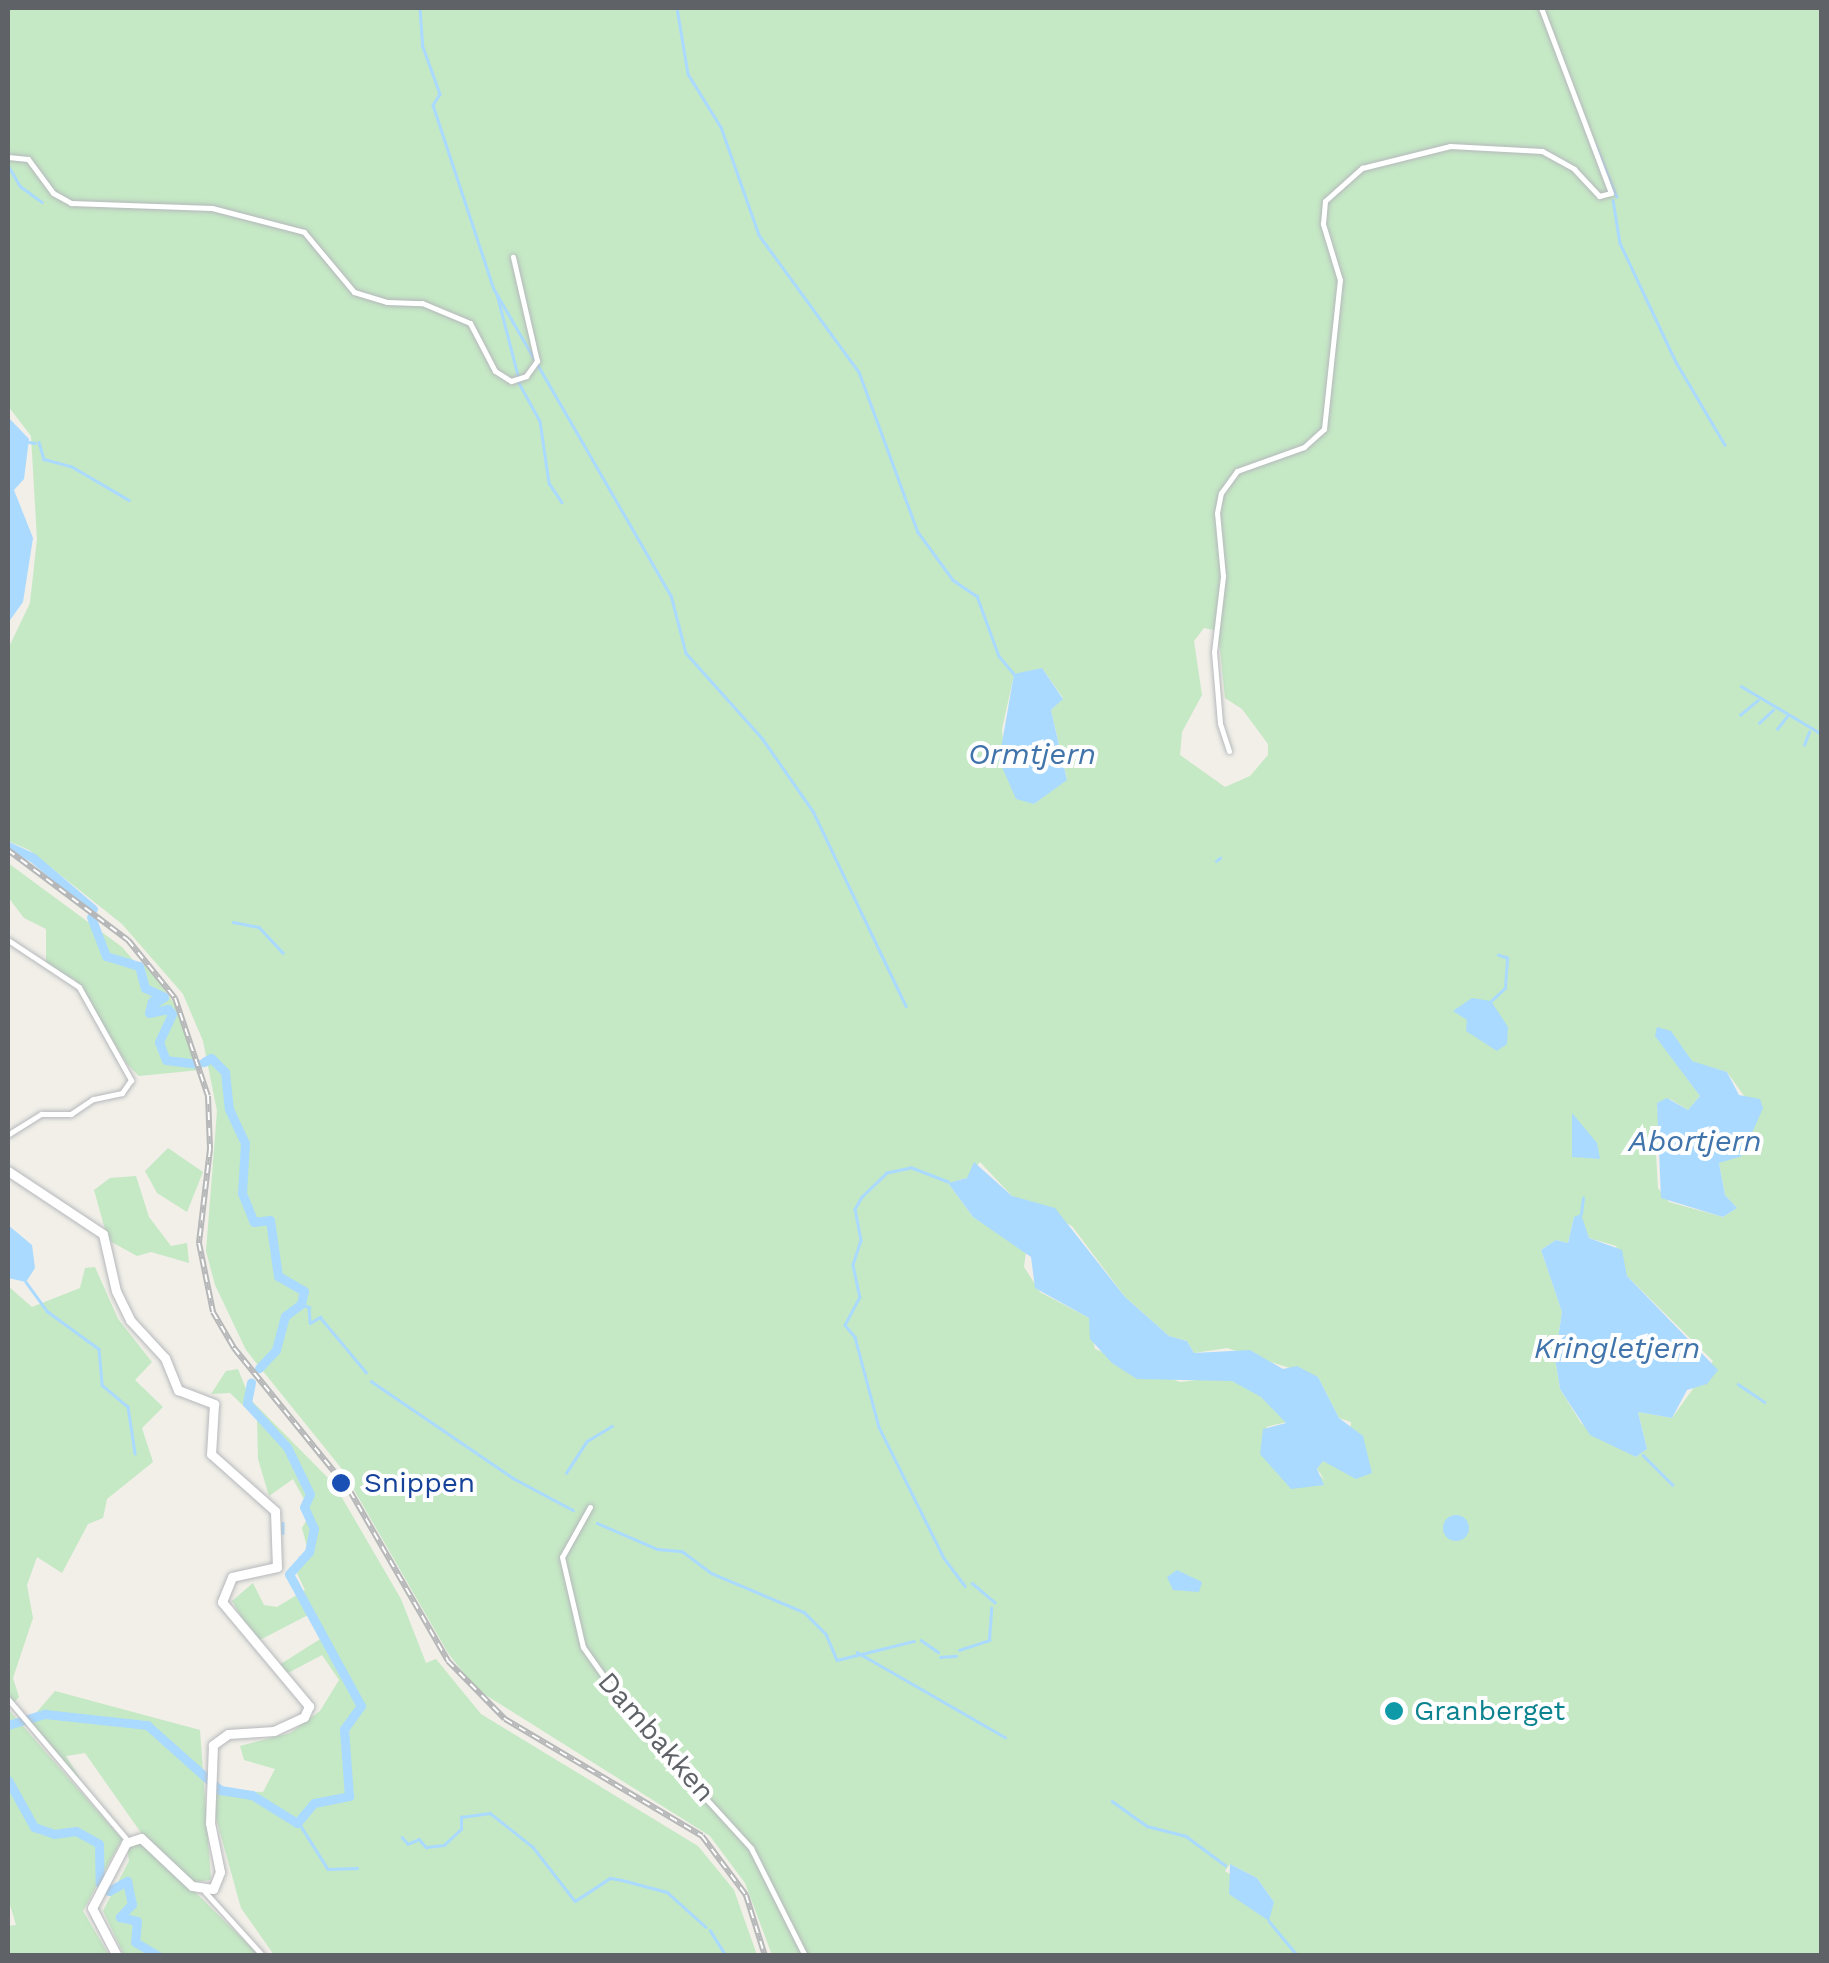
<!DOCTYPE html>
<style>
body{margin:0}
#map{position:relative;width:1829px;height:1963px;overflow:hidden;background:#f1efe8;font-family:"Work Sans",sans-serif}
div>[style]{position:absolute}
.green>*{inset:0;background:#c5e8c5}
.water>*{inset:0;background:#aadaff}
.round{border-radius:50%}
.stream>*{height:2.5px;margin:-1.25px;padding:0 1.25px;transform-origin:1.25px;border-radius:1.25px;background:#aadaff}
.river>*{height:9px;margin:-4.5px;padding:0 4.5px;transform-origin:4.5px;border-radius:4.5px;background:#aadaff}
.roads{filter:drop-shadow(0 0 2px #b5b8bc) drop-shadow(0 0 2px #b5b8bc)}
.street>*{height:5px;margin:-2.5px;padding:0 2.5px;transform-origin:2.5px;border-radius:2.5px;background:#fff}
.secondary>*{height:9px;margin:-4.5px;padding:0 4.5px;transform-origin:4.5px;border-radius:4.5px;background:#fff}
.rail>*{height:6px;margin-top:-3px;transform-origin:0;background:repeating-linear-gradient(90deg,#fff 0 8px,#b6b7b8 0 16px);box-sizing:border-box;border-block:2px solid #b6b7b8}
.dots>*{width:28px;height:28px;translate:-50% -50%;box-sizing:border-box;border:5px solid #fff;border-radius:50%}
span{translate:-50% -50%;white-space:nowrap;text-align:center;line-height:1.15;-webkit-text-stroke:8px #fff;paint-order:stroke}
.transit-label{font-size:28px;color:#164399}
.left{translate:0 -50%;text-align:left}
.culture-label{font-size:28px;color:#0d838f}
.street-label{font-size:28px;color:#5f6368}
.water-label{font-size:30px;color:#4174aa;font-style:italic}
.frame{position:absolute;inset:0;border:10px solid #5f6368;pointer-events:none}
</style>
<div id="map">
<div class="green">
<i style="clip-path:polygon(evenodd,8px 8px,1821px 8px,1821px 1955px,772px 1955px,745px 1883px,710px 1836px,476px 1689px,448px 1653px,342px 1469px,246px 1350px,215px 1285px,206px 1251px,217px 1111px,203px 1041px,183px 994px,122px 924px,29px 850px,8px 841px,8px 649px,30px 603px,37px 539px,31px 436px,8px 406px,8px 8px,1204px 628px,1218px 631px,1225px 698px,1242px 709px,1268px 744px,1268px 755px,1250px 776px,1225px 787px,1180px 755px,1182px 732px,1202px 695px,1194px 641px,1204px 628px,8px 8px,1042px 668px,1063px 698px,1051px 710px,1067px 779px,1034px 804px,1006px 775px,1002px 729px,1014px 675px,1042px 668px,8px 8px,1659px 1040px,1681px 1047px,1692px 1062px,1727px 1072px,1747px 1100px,1745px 1151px,1719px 1163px,1725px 1195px,1737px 1208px,1723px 1217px,1669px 1202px,1658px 1188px,1656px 1154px,1663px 1135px,1657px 1108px,1670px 1099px,1688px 1110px,1700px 1096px,1659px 1040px,8px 8px,980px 1162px,1012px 1196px,1072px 1226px,1125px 1297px,1169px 1336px,1187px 1341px,1194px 1353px,1227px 1348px,1318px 1377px,1339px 1418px,1351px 1422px,1345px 1471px,1323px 1461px,1317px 1469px,1325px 1480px,1266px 1427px,1287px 1422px,1254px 1390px,1222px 1377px,1180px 1382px,1095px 1349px,1089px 1318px,1040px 1292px,1024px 1267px,1026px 1251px,973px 1217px,948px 1183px,967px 1178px,980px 1162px,8px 8px,1574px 1217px,1589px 1238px,1616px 1246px,1627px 1276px,1713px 1361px,1672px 1418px,1638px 1412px,1647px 1449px,1636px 1457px,1581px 1423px,1560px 1389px,1555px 1358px,1562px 1312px,1541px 1250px,1556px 1240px,1568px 1243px,1574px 1217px,8px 8px,1230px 1864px,1257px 1878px,1274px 1902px,1225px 1871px,1230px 1864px)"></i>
<i style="clip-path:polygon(8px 863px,122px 947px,139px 967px,146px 964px,178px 1009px,200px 1070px,139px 1076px,127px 1064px,75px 980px,46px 966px,46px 929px,24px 918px,8px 897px)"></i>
<i style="clip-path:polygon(168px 1148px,203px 1172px,187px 1212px,157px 1193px,145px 1171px)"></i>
<i style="clip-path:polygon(136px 1176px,149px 1217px,171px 1246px,187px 1243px,189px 1263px,151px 1252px,137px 1256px,108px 1240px,94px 1190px,110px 1178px)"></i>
<i style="clip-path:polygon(95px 1267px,118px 1319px,152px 1362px,135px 1380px,163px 1407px,142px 1428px,153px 1462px,107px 1499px,103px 1518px,88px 1524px,62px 1573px,37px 1557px,27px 1585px,33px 1618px,13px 1678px,19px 1697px,8px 1709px,122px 1839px,83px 1911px,109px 1955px,8px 1955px,8px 1926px,16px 1925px,8px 1898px,8px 1286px,32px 1307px,80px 1288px,85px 1268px)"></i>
<i style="clip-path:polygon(238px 1369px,250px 1399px,334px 1484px,401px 1599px,426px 1663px,436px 1659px,481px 1714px,698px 1846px,734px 1890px,757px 1955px,274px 1955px,241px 1908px,214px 1811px,215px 1790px,263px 1792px,275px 1769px,244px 1760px,240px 1746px,290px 1733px,320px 1711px,339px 1680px,322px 1655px,286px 1674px,279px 1665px,325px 1636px,310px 1614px,256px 1642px,232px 1601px,253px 1583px,264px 1605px,277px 1607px,305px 1590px,295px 1569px,309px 1555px,302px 1528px,311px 1512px,293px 1479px,269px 1496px,258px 1459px,257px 1419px,230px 1393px,211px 1394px,226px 1371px)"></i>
<i style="clip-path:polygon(55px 1691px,200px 1730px,211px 1880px,192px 1882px,144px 1837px,85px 1753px,66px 1756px,81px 1780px,44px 1744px,29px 1721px)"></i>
<i style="clip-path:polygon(137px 1840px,191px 1888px,259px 1955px,124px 1955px,103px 1911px,129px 1861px,127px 1846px)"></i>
</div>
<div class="water">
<i style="clip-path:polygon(8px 417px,29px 439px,24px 479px,14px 490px,33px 538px,23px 602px,8px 623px)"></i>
<i style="clip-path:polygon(1042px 668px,1063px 699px,1051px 710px,1067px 780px,1034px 804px,1016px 799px,999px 760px,1014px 674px)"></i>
<i style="clip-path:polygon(1472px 998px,1491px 1001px,1508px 1027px,1507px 1044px,1497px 1051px,1466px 1031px,1467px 1020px,1453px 1011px)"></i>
<i style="clip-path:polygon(1657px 1027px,1671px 1031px,1692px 1061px,1727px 1072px,1739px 1095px,1760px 1099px,1763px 1108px,1742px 1156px,1719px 1163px,1725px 1195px,1737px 1208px,1723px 1217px,1661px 1198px,1657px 1103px,1667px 1098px,1688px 1110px,1700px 1096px,1655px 1036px)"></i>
<i style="clip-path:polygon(1572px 1113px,1597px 1143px,1600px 1159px,1572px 1157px)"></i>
<i style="clip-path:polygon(974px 1162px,1012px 1196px,1055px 1208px,1125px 1297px,1169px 1336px,1187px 1341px,1194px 1353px,1250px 1350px,1283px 1369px,1297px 1366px,1318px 1377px,1339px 1418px,1363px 1436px,1372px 1473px,1356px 1479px,1323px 1461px,1317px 1469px,1324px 1485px,1291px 1489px,1260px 1454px,1263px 1429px,1286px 1423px,1261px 1397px,1232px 1381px,1137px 1379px,1112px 1363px,1090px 1339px,1089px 1318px,1035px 1288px,1031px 1257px,973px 1217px,948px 1183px,967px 1178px)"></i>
<i style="clip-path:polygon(1581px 1214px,1589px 1238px,1622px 1250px,1627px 1276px,1718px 1370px,1707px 1384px,1687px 1390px,1672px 1418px,1638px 1412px,1647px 1449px,1636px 1457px,1590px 1435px,1560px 1389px,1555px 1358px,1562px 1312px,1541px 1250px,1556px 1240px,1568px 1243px,1574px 1217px)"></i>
<i style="clip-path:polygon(8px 1225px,32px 1245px,35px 1268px,26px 1282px,8px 1278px)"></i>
<i class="round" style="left:1443px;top:1515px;width:26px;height:26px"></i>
<i style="clip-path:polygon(1177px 1570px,1202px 1582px,1199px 1592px,1173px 1590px,1167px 1577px)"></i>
<i style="clip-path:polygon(1230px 1864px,1257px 1878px,1274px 1902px,1269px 1921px,1229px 1894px)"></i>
</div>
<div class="stream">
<i style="left:420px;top:8px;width:39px;rotate:86deg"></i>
<i style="left:423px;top:47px;width:50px;rotate:70.1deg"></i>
<i style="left:440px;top:94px;width:13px;rotate:122deg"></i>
<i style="left:433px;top:105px;width:194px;rotate:71.7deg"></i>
<i style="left:494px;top:289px;width:354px;rotate:60deg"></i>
<i style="left:671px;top:595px;width:60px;rotate:75.5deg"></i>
<i style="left:686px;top:653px;width:114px;rotate:48.2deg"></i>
<i style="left:762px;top:738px;width:89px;rotate:55.1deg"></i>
<i style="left:813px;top:811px;width:216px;rotate:64.5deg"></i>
<i style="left:677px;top:8px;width:67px;rotate:80.5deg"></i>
<i style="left:688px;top:74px;width:62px;rotate:58.1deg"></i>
<i style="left:721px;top:127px;width:114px;rotate:70.6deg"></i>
<i style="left:759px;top:235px;width:170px;rotate:53.9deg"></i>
<i style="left:859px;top:372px;width:171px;rotate:69.8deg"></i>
<i style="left:918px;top:532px;width:59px;rotate:53.9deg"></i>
<i style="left:953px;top:580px;width:29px;rotate:34deg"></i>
<i style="left:977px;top:596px;width:64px;rotate:69.9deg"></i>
<i style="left:999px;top:656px;width:23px;rotate:50deg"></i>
<i style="left:1595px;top:144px;width:57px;rotate:67.5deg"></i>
<i style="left:8px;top:165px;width:24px;rotate:60deg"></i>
<i style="left:20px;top:186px;width:27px;rotate:36deg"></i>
<i style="left:1613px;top:200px;width:44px;rotate:80.8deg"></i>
<i style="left:1620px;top:243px;width:132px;rotate:64.8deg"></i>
<i style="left:1676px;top:362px;width:96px;rotate:59.4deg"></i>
<i style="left:497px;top:294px;width:84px;rotate:75.5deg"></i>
<i style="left:519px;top:383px;width:43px;rotate:61.1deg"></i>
<i style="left:540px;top:421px;width:63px;rotate:81.7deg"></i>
<i style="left:549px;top:483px;width:23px;rotate:56deg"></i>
<i style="left:29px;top:442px;width:6px;rotate:9deg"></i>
<i style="left:39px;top:442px;width:18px;rotate:74deg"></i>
<i style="left:44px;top:459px;width:28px;rotate:15deg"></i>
<i style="left:71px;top:466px;width:67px;rotate:30.4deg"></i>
<i style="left:1741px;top:686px;width:94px;rotate:30.7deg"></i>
<i style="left:1740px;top:715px;width:23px;rotate:-40deg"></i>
<i style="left:1759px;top:723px;width:19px;rotate:-43deg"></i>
<i style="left:1777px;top:729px;width:18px;rotate:-52deg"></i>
<i style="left:1804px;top:745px;width:14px;rotate:-69deg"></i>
<i style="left:1216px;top:861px;width:5px;rotate:-37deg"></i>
<i style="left:233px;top:922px;width:26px;rotate:11deg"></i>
<i style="left:259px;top:927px;width:35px;rotate:47deg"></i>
<i style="left:1491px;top:1001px;width:19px;rotate:-43deg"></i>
<i style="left:1505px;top:988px;width:30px;rotate:-86deg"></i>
<i style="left:1507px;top:958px;width:9px;rotate:-162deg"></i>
<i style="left:948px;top:1182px;width:40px;rotate:-159deg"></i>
<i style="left:911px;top:1168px;width:25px;rotate:168deg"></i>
<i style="left:887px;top:1173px;width:35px;rotate:136deg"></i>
<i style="left:862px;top:1197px;width:14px;rotate:120deg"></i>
<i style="left:855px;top:1209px;width:32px;rotate:79deg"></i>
<i style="left:861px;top:1240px;width:26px;rotate:108deg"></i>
<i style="left:853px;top:1265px;width:33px;rotate:78deg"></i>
<i style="left:860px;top:1297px;width:32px;rotate:118deg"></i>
<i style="left:845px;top:1325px;width:16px;rotate:50deg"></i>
<i style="left:855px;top:1337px;width:93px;rotate:75.1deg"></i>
<i style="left:879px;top:1427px;width:146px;rotate:63.6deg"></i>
<i style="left:944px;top:1558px;width:35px;rotate:53deg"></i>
<i style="left:1581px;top:1214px;width:16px;rotate:-83deg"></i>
<i style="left:26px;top:1282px;width:36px;rotate:54deg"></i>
<i style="left:47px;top:1311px;width:64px;rotate:36.2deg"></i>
<i style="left:99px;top:1349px;width:36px;rotate:85deg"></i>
<i style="left:102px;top:1385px;width:34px;rotate:40deg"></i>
<i style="left:128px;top:1407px;width:47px;rotate:81.3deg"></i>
<i style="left:301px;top:1304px;width:9px;rotate:21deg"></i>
<i style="left:309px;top:1307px;width:16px;rotate:86deg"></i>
<i style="left:310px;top:1323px;width:12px;rotate:-31deg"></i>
<i style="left:320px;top:1317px;width:72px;rotate:50.1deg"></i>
<i style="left:371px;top:1381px;width:172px;rotate:34.3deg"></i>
<i style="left:513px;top:1478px;width:68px;rotate:28.1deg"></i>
<i style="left:1738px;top:1384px;width:32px;rotate:34deg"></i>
<i style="left:1643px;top:1455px;width:42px;rotate:45deg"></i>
<i style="left:566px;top:1473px;width:38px;rotate:-57deg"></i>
<i style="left:587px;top:1441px;width:29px;rotate:-31deg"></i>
<i style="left:283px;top:1523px;width:10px;rotate:90deg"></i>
<i style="left:597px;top:1523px;width:65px;rotate:23.4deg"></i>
<i style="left:657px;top:1549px;width:25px;rotate:5deg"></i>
<i style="left:682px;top:1551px;width:36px;rotate:37deg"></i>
<i style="left:711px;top:1573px;width:101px;rotate:22.8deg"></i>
<i style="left:804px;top:1612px;width:31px;rotate:45deg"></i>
<i style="left:826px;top:1634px;width:28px;rotate:67deg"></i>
<i style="left:837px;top:1660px;width:79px;rotate:-13.9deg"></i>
<i style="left:300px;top:1557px;width:6px;rotate:72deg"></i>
<i style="left:972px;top:1583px;width:30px;rotate:40deg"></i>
<i style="left:921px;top:1640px;width:21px;rotate:35deg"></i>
<i style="left:959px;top:1650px;width:32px;rotate:-18deg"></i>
<i style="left:989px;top:1640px;width:32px;rotate:-86deg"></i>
<i style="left:857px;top:1652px;width:171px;rotate:29.9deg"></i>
<i style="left:940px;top:1657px;width:16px;rotate:-4deg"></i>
<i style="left:1112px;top:1801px;width:43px;rotate:35.5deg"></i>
<i style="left:1147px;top:1826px;width:40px;rotate:14.4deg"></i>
<i style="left:1186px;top:1836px;width:49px;rotate:36.6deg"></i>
<i style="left:299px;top:1823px;width:54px;rotate:57.8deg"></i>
<i style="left:328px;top:1869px;width:29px;rotate:-2deg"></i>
<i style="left:402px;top:1837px;width:9px;rotate:49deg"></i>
<i style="left:408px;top:1844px;width:12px;rotate:-24deg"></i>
<i style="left:419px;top:1839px;width:11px;rotate:49deg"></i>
<i style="left:426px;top:1847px;width:18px;rotate:-6deg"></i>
<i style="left:444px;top:1845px;width:23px;rotate:-43deg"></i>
<i style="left:461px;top:1829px;width:12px;rotate:-90deg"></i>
<i style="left:461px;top:1817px;width:29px;rotate:-8deg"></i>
<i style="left:490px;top:1813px;width:55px;rotate:38.3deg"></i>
<i style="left:533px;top:1847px;width:68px;rotate:52.1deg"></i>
<i style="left:575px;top:1901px;width:42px;rotate:-33.3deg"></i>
<i style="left:610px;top:1878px;width:12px;rotate:9deg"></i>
<i style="left:622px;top:1880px;width:47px;rotate:14.9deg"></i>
<i style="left:667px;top:1892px;width:52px;rotate:41.9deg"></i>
<i style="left:1269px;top:1921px;width:45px;rotate:50.4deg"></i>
<i style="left:710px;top:1930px;width:31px;rotate:58deg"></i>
</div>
<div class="river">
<i style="left:8px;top:846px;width:26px;rotate:25deg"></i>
<i style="left:32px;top:857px;width:80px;rotate:40.4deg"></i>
<i style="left:91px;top:917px;width:42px;rotate:69deg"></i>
<i style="left:106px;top:956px;width:34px;rotate:17deg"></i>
<i style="left:139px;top:966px;width:23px;rotate:75deg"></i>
<i style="left:145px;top:988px;width:21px;rotate:25deg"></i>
<i style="left:164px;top:997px;width:14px;rotate:146deg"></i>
<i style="left:152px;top:1001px;width:12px;rotate:104deg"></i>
<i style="left:149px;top:1013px;width:19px;rotate:-12deg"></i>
<i style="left:168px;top:1009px;width:6px;rotate:51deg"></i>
<i style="left:172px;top:1014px;width:31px;rotate:115deg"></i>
<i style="left:159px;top:1042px;width:19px;rotate:69deg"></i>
<i style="left:166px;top:1060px;width:33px;rotate:7deg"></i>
<i style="left:204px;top:1062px;width:8px;rotate:-30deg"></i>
<i style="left:211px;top:1058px;width:20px;rotate:45deg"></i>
<i style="left:225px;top:1072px;width:37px;rotate:84deg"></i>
<i style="left:229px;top:1109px;width:38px;rotate:65deg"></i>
<i style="left:245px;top:1143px;width:50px;rotate:93.4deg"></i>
<i style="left:242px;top:1193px;width:31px;rotate:68deg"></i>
<i style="left:254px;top:1222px;width:16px;rotate:-7deg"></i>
<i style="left:270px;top:1220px;width:57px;rotate:81.9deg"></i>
<i style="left:278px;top:1276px;width:30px;rotate:30deg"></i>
<i style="left:304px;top:1291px;width:13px;rotate:103deg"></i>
<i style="left:301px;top:1304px;width:20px;rotate:143deg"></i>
<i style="left:285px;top:1316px;width:35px;rotate:105deg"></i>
<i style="left:276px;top:1350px;width:25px;rotate:133deg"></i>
<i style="left:8px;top:1725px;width:39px;rotate:-17deg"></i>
<i style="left:45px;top:1714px;width:103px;rotate:6.2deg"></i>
<i style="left:147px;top:1725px;width:98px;rotate:41.7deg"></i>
<i style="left:220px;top:1790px;width:32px;rotate:9deg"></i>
<i style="left:252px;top:1795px;width:53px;rotate:31.9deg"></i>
<i style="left:297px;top:1823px;width:26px;rotate:-50deg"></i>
<i style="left:314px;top:1803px;width:36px;rotate:-11deg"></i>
<i style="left:349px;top:1796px;width:67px;rotate:-94.3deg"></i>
<i style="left:344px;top:1729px;width:29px;rotate:-54deg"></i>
<i style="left:361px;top:1706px;width:150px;rotate:-118.6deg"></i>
<i style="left:289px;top:1574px;width:30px;rotate:-48deg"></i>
<i style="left:309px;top:1552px;width:24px;rotate:-78deg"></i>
<i style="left:314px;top:1529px;width:24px;rotate:-114deg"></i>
<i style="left:304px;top:1507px;width:14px;rotate:-65deg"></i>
<i style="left:310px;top:1494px;width:52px;rotate:-116.1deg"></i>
<i style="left:287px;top:1447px;width:59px;rotate:-132.3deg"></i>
<i style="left:247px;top:1403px;width:21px;rotate:-79deg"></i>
<i style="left:8px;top:1780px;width:54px;rotate:61deg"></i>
<i style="left:34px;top:1827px;width:21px;rotate:19deg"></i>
<i style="left:54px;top:1834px;width:22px;rotate:-8deg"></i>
<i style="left:76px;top:1831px;width:26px;rotate:29deg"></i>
<i style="left:99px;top:1844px;width:39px;rotate:89deg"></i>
<i style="left:100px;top:1883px;width:12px;rotate:42deg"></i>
<i style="left:109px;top:1891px;width:21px;rotate:-29deg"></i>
<i style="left:127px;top:1881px;width:24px;rotate:78deg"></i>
<i style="left:132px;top:1904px;width:18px;rotate:133deg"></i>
<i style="left:120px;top:1917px;width:17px;rotate:13deg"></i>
<i style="left:137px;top:1921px;width:21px;rotate:95deg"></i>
<i style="left:135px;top:1942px;width:27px;rotate:31deg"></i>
</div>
<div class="roads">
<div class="street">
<i style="left:8px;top:157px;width:20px;rotate:6deg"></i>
<i style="left:28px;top:159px;width:42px;rotate:53.7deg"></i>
<i style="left:53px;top:193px;width:21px;rotate:29deg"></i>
<i style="left:71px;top:203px;width:141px;rotate:2deg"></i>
<i style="left:212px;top:208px;width:95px;rotate:14.6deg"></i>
<i style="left:304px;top:232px;width:78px;rotate:50.2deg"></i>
<i style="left:354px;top:292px;width:34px;rotate:17deg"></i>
<i style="left:387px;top:302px;width:35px;rotate:2deg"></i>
<i style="left:422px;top:303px;width:52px;rotate:22.6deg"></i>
<i style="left:470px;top:323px;width:54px;rotate:62.5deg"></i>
<i style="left:495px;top:371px;width:19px;rotate:32deg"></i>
<i style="left:511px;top:381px;width:16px;rotate:-18deg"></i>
<i style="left:526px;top:376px;width:19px;rotate:-54deg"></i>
<i style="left:537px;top:361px;width:107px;rotate:-103deg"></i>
<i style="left:1229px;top:751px;width:29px;rotate:-108deg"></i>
<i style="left:1220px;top:723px;width:71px;rotate:-94.8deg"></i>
<i style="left:1214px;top:652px;width:77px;rotate:-83.2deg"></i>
<i style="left:1223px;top:576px;width:63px;rotate:-95.4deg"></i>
<i style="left:1217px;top:513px;width:20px;rotate:-79deg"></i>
<i style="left:1221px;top:493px;width:27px;rotate:-54deg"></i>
<i style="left:1237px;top:471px;width:71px;rotate:-19.7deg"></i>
<i style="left:1304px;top:447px;width:27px;rotate:-42deg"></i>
<i style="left:1324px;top:429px;width:150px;rotate:-83.9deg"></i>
<i style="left:1340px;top:280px;width:59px;rotate:-106.9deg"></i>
<i style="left:1323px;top:224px;width:23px;rotate:-85deg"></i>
<i style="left:1325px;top:201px;width:50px;rotate:-41.7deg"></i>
<i style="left:1362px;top:168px;width:91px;rotate:-14deg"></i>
<i style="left:1450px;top:146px;width:92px;rotate:3.1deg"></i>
<i style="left:1542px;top:151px;width:37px;rotate:29deg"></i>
<i style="left:1574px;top:169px;width:37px;rotate:47deg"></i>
<i style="left:1599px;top:196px;width:12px;rotate:-14deg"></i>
<i style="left:1611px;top:193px;width:198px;rotate:-110.7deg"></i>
<i style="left:8px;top:940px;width:85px;rotate:33.5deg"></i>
<i style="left:79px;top:987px;width:107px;rotate:60.8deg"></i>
<i style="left:131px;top:1080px;width:16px;rotate:125deg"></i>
<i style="left:122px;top:1093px;width:30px;rotate:168deg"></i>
<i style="left:93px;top:1099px;width:27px;rotate:146deg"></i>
<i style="left:71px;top:1114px;width:30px;rotate:180deg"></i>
<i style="left:41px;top:1114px;width:39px;rotate:148deg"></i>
<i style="left:590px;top:1507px;width:57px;rotate:119.2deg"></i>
<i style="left:562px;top:1557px;width:92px;rotate:76.9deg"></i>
<i style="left:583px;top:1647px;width:92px;rotate:54.8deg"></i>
<i style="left:636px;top:1722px;width:171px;rotate:47.6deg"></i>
<i style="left:751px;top:1848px;width:121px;rotate:63.4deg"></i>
<i style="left:8px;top:1699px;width:186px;rotate:49.8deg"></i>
<i style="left:205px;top:1892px;width:86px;rotate:47.8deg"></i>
</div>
<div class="secondary">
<i style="left:8px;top:1171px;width:114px;rotate:33.6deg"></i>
<i style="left:103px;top:1234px;width:58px;rotate:77.2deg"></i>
<i style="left:116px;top:1291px;width:32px;rotate:64deg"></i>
<i style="left:130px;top:1320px;width:52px;rotate:47.4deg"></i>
<i style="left:165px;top:1358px;width:35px;rotate:68deg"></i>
<i style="left:178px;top:1390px;width:39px;rotate:21deg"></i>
<i style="left:214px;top:1404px;width:50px;rotate:93.4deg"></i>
<i style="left:211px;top:1454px;width:86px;rotate:41.7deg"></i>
<i style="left:275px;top:1511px;width:56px;rotate:88deg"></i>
<i style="left:277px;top:1567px;width:46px;rotate:167.5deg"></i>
<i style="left:232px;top:1577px;width:27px;rotate:112deg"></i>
<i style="left:222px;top:1602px;width:136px;rotate:50.1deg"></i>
<i style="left:309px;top:1706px;width:12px;rotate:114deg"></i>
<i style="left:304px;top:1717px;width:33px;rotate:155deg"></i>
<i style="left:274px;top:1731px;width:46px;rotate:176.3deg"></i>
<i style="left:228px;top:1734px;width:19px;rotate:144deg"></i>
<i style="left:213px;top:1745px;width:78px;rotate:92.2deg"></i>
<i style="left:210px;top:1823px;width:50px;rotate:78.5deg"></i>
<i style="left:220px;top:1872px;width:18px;rotate:112deg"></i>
<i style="left:213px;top:1889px;width:21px;rotate:-172deg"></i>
<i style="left:192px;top:1886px;width:70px;rotate:-136.7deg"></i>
<i style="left:141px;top:1838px;width:16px;rotate:162deg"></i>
<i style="left:126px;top:1843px;width:73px;rotate:117.6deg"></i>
<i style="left:92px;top:1908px;width:54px;rotate:62.5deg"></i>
</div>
</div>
<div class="rail">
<i style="left:8px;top:850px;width:150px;rotate:36.9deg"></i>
<i style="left:128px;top:940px;width:75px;rotate:51deg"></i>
<i style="left:175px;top:998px;width:103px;rotate:71.4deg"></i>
<i style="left:208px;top:1096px;width:53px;rotate:87.8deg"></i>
<i style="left:210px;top:1149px;width:95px;rotate:96.7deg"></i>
<i style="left:199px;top:1243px;width:70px;rotate:78.5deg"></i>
<i style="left:213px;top:1312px;width:42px;rotate:59.7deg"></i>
<i style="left:234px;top:1348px;width:184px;rotate:51deg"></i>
<i style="left:350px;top:1491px;width:196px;rotate:60deg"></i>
<i style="left:448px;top:1661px;width:81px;rotate:45.5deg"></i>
<i style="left:505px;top:1719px;width:229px;rotate:30.7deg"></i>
<i style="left:702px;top:1836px;width:74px;rotate:53.3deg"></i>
<i style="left:746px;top:1895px;width:64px;rotate:72.7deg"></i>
</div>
<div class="dots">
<i style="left:341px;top:1483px;background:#1a4fb4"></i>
<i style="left:1394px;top:1711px;background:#0f9aa8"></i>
</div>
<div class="transit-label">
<span class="left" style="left:364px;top:1483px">Snippen</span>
</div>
<div class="culture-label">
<span class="left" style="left:1414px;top:1711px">Granberget</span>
</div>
<div class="street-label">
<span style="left:656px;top:1737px;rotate:49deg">Dambakken</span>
</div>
<div class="water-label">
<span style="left:1032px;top:754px">Ormtjern</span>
<span style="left:1695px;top:1141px">Abortjern</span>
<span style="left:1617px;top:1348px">Kringletjern</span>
</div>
<div class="frame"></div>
</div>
